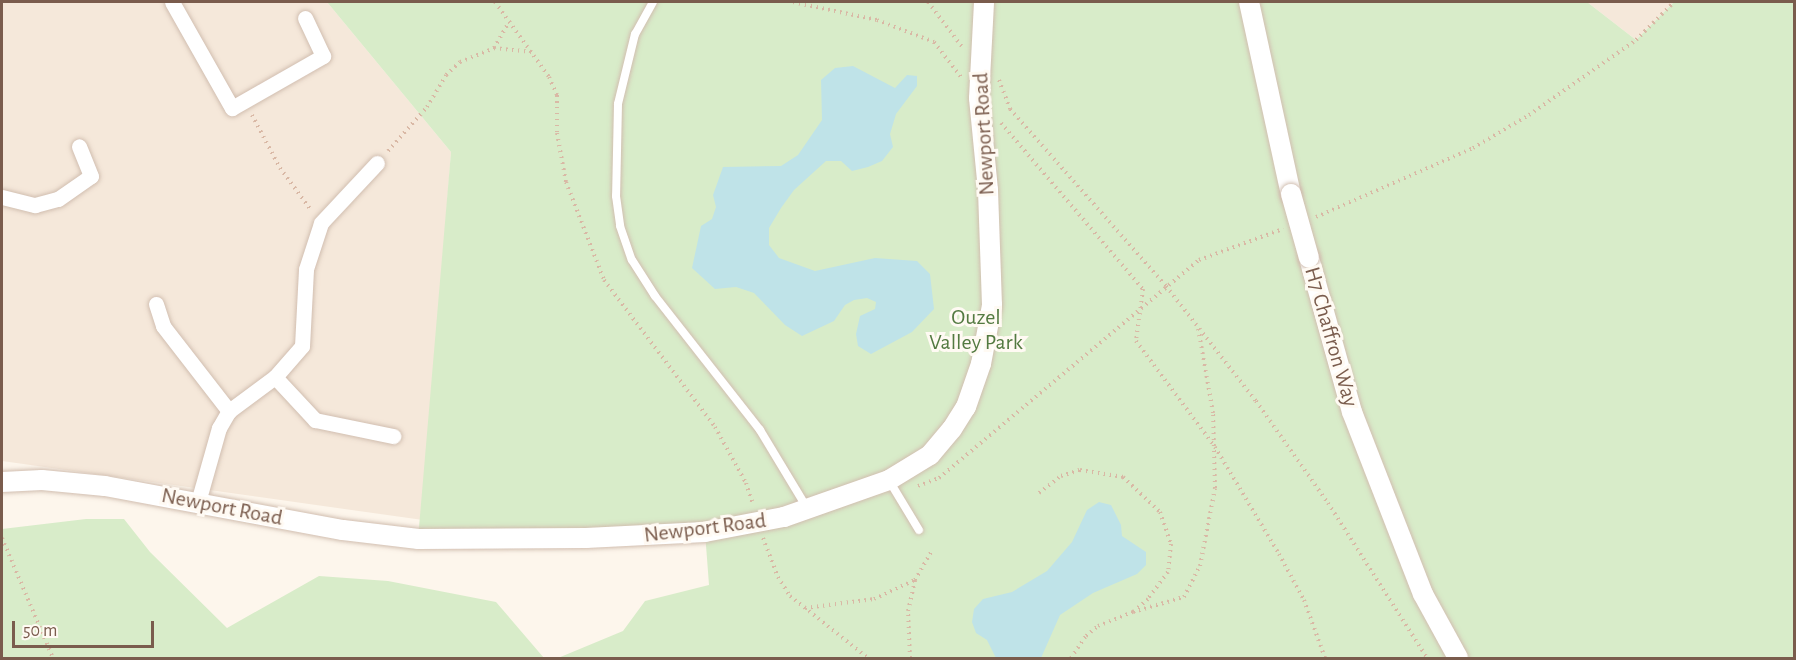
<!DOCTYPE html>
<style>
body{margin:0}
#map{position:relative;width:1796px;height:660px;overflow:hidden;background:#fdf6ec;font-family:"Alegreya Sans",sans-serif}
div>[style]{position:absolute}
.residential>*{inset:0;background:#f5e8da}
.green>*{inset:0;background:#d8ecc9}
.water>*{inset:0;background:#bfe3e8}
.path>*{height:4px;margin-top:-2px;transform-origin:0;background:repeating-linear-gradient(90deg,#d9b8a5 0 1.5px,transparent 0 6px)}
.roads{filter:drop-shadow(0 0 2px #d1beb0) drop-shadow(0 0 2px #d1beb0)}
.service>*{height:8px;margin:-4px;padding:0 4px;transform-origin:4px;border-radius:4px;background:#fff}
.minor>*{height:15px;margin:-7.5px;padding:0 7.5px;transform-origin:7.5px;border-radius:7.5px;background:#fff}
.tertiary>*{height:20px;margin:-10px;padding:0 10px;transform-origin:10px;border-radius:10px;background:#fff}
.bridges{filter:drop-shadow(0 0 2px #d1beb0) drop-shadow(0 0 2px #d1beb0)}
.tertiary-bridge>*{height:20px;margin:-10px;padding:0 10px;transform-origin:10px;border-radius:10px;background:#fff}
span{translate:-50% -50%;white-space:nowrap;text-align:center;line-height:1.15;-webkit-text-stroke:6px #fffaf3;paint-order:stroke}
.street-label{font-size:22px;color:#7a5c4d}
.park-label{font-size:22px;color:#537a41}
.frame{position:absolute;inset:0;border:3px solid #7a5c4d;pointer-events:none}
.scale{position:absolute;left:12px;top:621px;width:142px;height:27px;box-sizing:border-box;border:3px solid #7a5c4d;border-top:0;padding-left:8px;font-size:18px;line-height:21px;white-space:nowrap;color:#7a5c4d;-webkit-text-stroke:4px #fffaf3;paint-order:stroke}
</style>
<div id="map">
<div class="residential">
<i style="clip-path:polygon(2px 2px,327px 2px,451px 152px,423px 520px,2px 461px)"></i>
<i style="clip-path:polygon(1587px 2px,1674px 2px,1636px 40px)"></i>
</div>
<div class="green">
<i style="clip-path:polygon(327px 2px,1587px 2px,1636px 40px,1674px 2px,1794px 2px,1794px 658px,558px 658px,623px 631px,645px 601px,709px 585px,705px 532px,418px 539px,451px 152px)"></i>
<i style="clip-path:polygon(86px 519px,124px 519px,150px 552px,227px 628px,319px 576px,388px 581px,496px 602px,544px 658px,2px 658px,2px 529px)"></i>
</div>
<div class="water">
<i style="clip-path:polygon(853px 66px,895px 88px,907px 75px,917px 76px,917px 86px,896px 114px,890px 134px,893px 147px,882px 161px,868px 167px,852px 171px,841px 161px,826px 161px,794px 190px,781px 208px,769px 228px,769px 245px,779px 258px,815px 271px,875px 258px,917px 261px,930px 274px,934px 309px,912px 332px,871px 354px,858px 346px,856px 334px,860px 316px,875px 309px,876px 302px,867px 298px,854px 300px,845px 305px,834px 321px,802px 336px,785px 325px,754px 293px,736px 287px,715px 289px,692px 268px,701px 226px,712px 219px,716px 207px,713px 195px,723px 167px,781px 166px,798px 155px,822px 120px,821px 80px,835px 68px)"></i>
<i style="clip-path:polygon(1099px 502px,1111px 505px,1121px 525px,1122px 536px,1146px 552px,1146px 565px,1137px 574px,1093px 593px,1060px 615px,1041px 658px,996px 658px,987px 640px,976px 633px,972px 622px,974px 609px,983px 599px,1012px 592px,1047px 571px,1072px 542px,1087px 510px)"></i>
</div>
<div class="path">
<i style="left:495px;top:2px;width:92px;rotate:54.2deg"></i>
<i style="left:549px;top:77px;width:20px;rotate:66deg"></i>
<i style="left:557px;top:95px;width:38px;rotate:90deg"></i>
<i style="left:557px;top:133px;width:50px;rotate:79.6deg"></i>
<i style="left:566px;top:182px;width:105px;rotate:68.8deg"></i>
<i style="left:604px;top:280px;width:184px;rotate:52.9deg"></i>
<i style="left:715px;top:427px;width:64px;rotate:61deg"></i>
<i style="left:746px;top:483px;width:23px;rotate:72deg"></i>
<i style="left:793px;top:2px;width:86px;rotate:12.1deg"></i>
<i style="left:877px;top:20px;width:61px;rotate:21.1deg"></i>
<i style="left:934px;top:42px;width:44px;rotate:52.4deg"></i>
<i style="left:928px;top:2px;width:58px;rotate:52.7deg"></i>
<i style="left:494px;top:48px;width:38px;rotate:6deg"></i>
<i style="left:999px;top:80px;width:31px;rotate:69deg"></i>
<i style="left:1010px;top:109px;width:236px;rotate:48.6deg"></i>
<i style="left:1166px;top:286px;width:146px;rotate:52deg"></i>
<i style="left:1256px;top:401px;width:125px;rotate:54.8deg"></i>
<i style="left:1328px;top:503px;width:184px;rotate:57.4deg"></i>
<i style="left:252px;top:115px;width:60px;rotate:62.2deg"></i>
<i style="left:280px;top:168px;width:52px;rotate:53.6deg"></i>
<i style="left:1001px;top:123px;width:218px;rotate:49.5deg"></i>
<i style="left:1143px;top:289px;width:52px;rotate:97.7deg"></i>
<i style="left:1136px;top:341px;width:132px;rotate:53.3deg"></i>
<i style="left:1215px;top:447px;width:125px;rotate:59.1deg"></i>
<i style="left:1279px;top:554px;width:52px;rotate:61.5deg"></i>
<i style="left:1304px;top:600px;width:62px;rotate:70.1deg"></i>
<i style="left:388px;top:151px;width:59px;rotate:-48.4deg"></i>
<i style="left:427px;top:107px;width:37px;rotate:-59deg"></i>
<i style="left:446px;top:75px;width:19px;rotate:-43deg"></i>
<i style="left:460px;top:62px;width:37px;rotate:-22deg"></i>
<i style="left:494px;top:48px;width:28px;rotate:-60deg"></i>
<i style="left:1316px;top:217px;width:171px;rotate:-23.7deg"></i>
<i style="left:1473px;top:148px;width:65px;rotate:-30.5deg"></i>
<i style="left:1529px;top:115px;width:131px;rotate:-35deg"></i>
<i style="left:1636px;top:40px;width:54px;rotate:-45deg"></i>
<i style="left:918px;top:486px;width:22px;rotate:-21deg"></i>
<i style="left:939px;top:478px;width:339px;rotate:-40deg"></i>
<i style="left:1199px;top:260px;width:90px;rotate:-20.3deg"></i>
<i style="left:1039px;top:493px;width:28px;rotate:-38deg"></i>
<i style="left:1061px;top:476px;width:20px;rotate:-18deg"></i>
<i style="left:1080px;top:470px;width:44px;rotate:9.2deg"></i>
<i style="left:1123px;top:477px;width:51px;rotate:43.4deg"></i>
<i style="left:1160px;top:512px;width:34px;rotate:71deg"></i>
<i style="left:1171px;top:544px;width:28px;rotate:96deg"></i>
<i style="left:1168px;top:572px;width:34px;rotate:127deg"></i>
<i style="left:1148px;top:599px;width:20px;rotate:139deg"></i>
<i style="left:1133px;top:612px;width:53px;rotate:-16.4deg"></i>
<i style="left:1184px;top:597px;width:35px;rotate:-63deg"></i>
<i style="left:1200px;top:566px;width:79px;rotate:-79.1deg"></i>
<i style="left:1215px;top:488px;width:75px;rotate:-91.5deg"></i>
<i style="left:1213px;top:413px;width:87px;rotate:-99.9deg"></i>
<i style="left:2px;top:538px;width:130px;rotate:67deg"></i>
<i style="left:763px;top:538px;width:42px;rotate:69deg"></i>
<i style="left:778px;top:577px;width:22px;rotate:58deg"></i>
<i style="left:790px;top:596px;width:100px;rotate:38.5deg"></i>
<i style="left:805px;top:608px;width:70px;rotate:-7.4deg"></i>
<i style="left:874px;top:599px;width:45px;rotate:-24.9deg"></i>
<i style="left:915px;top:580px;width:34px;rotate:-60deg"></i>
<i style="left:910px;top:658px;width:47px;rotate:-92.4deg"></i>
<i style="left:908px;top:611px;width:32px;rotate:-77deg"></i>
<i style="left:1071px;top:658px;width:27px;rotate:-56deg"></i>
<i style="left:1086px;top:636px;width:16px;rotate:-40deg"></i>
<i style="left:1098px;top:626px;width:38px;rotate:-22deg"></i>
</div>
<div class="roads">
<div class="service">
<i style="left:653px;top:2px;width:37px;rotate:119deg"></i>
<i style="left:635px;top:34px;width:72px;rotate:103.7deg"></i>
<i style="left:618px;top:104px;width:92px;rotate:91.2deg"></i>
<i style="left:616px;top:196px;width:30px;rotate:82deg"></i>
<i style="left:620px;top:226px;width:36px;rotate:71deg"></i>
<i style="left:632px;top:260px;width:43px;rotate:57.4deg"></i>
<i style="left:655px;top:296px;width:170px;rotate:51.9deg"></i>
<i style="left:760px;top:430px;width:91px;rotate:58.9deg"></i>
<i style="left:890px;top:482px;width:56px;rotate:58.9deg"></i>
</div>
<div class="minor">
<i style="left:172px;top:2px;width:122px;rotate:60.5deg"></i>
<i style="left:232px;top:108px;width:105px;rotate:-29.7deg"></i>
<i style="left:323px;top:56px;width:42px;rotate:-115.3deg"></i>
<i style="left:2px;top:197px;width:34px;rotate:14deg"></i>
<i style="left:35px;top:205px;width:24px;rotate:-15deg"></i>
<i style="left:58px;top:199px;width:40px;rotate:-34.9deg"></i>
<i style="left:91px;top:176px;width:32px;rotate:-112deg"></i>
<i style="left:156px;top:304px;width:23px;rotate:72deg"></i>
<i style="left:163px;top:326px;width:108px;rotate:52.2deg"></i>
<i style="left:275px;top:377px;width:59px;rotate:47.1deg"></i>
<i style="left:315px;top:420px;width:80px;rotate:11.6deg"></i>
<i style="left:198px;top:502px;width:77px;rotate:-74.2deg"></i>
<i style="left:219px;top:428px;width:20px;rotate:-60deg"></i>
<i style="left:229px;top:411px;width:57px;rotate:-36.5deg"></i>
<i style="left:275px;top:377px;width:41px;rotate:-48.9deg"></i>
<i style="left:302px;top:346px;width:77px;rotate:-87deg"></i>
<i style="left:306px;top:269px;width:48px;rotate:-71.9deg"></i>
<i style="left:321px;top:223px;width:82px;rotate:-47deg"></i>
</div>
<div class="tertiary">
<i style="left:1249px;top:2px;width:197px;rotate:77.7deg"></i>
<i style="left:1309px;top:258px;width:160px;rotate:74.4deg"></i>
<i style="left:1352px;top:412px;width:195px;rotate:68.7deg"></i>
<i style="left:1423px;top:594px;width:73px;rotate:61.3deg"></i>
<i style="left:2px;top:482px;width:40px;rotate:-2.9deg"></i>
<i style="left:42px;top:480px;width:63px;rotate:5.4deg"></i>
<i style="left:105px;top:486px;width:242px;rotate:10.5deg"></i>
<i style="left:343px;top:530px;width:76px;rotate:6.8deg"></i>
<i style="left:418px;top:539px;width:168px;rotate:-0.3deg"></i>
<i style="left:586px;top:538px;width:119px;rotate:-2.9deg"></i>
<i style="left:705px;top:532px;width:80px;rotate:-10.8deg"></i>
<i style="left:784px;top:517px;width:111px;rotate:-19.4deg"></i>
<i style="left:889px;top:480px;width:48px;rotate:-31.4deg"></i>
<i style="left:930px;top:455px;width:34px;rotate:-50deg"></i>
<i style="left:952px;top:429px;width:26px;rotate:-58deg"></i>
<i style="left:966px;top:407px;width:46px;rotate:-70.8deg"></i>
<i style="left:981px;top:364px;width:60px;rotate:-79.4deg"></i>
<i style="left:992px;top:305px;width:115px;rotate:-92deg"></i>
<i style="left:988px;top:190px;width:92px;rotate:-95.6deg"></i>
<i style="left:979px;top:98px;width:96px;rotate:-87deg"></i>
</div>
</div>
<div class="bridges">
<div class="tertiary-bridge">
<i style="left:1291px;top:194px;width:66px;rotate:74.3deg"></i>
</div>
</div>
<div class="street-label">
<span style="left:984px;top:134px;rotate:-93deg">Newport Road</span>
<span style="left:1331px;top:337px;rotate:74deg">H7 Chaffron Way</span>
<span style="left:222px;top:507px;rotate:11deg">Newport Road</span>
<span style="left:705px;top:528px;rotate:-7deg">Newport Road</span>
</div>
<div class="park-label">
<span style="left:976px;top:330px">Ouzel<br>Valley Park</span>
</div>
<div class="frame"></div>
<div class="scale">50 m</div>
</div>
